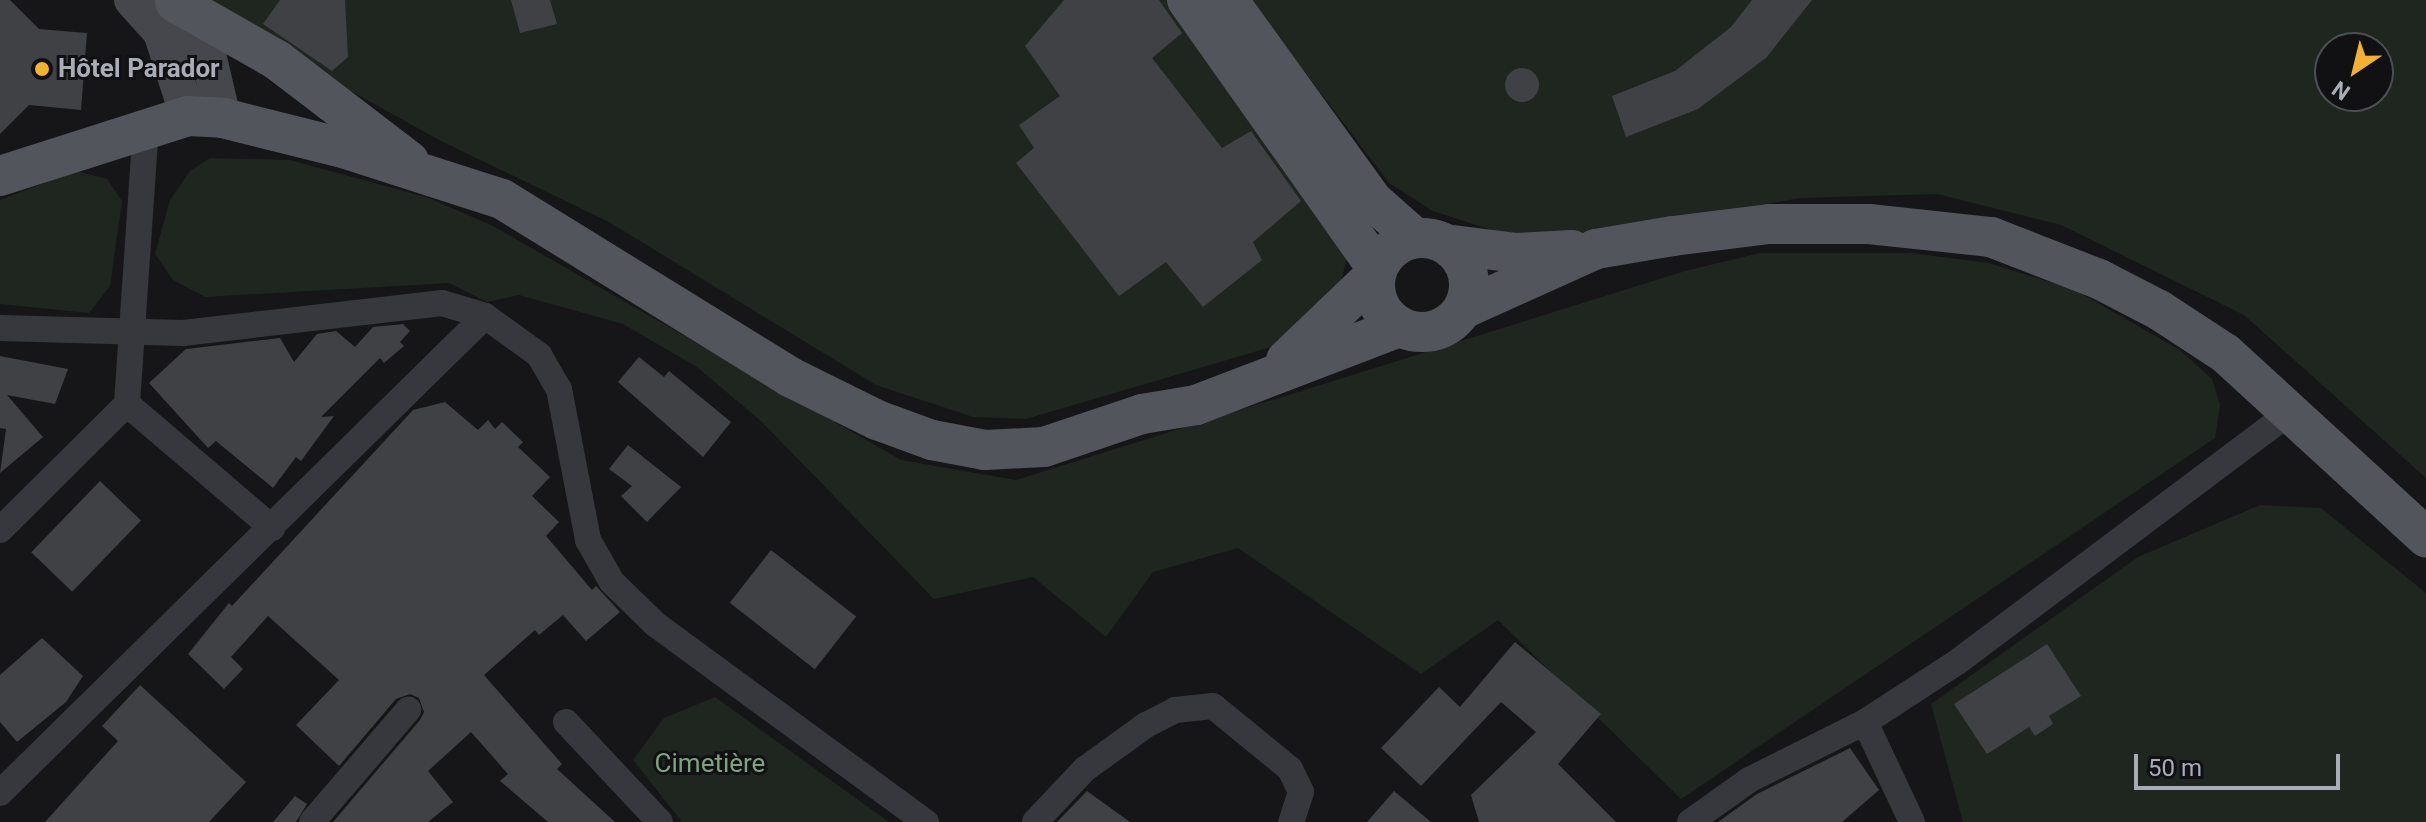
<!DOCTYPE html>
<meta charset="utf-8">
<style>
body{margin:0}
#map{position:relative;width:2426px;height:822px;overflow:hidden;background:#161618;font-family:Roboto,sans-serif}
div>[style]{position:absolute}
.green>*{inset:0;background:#1e261f}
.building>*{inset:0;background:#404145;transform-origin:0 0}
.round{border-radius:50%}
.minor>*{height:26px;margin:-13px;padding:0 13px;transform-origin:13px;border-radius:13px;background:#37383d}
.secondary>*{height:36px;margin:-18px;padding:0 18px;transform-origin:18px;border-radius:18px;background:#45474d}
.primary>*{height:40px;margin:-20px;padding:0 20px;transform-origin:20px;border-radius:20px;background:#53555c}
.primary>.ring{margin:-20px;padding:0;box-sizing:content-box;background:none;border:40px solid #53555c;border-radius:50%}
.dots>*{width:22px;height:22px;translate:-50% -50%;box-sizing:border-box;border:4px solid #111113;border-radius:50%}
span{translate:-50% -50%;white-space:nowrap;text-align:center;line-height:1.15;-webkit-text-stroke:6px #111113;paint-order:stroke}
.poi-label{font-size:26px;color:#a8adb8;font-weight:700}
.left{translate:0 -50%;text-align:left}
.park-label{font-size:26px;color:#7fa381}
.north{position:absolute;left:2314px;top:32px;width:80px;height:80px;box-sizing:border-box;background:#111113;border:2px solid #4d4f55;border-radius:50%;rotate:215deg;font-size:22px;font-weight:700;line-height:32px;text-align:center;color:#a8adb8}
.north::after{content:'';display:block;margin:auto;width:28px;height:36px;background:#f2b134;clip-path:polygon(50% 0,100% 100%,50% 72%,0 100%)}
.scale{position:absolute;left:2134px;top:754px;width:206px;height:36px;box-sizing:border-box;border:4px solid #a8adb8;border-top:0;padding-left:10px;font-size:24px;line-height:28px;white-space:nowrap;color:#a8adb8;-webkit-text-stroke:6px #111113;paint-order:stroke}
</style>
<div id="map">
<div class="green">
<i style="clip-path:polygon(186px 0,1175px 0,1347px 256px,1342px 279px,1302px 338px,1026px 419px,973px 417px,876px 385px,609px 222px,441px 141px)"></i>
<i style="clip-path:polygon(evenodd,1250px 0,2426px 0,2426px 478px,2244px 315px,2061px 225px,1937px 194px,1800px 198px,1560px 241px,1501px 233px,1433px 211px,1389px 183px,1250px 0,2330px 48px,2378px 48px,2378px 96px,2330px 96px,2330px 48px)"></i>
<i style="clip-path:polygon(210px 158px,290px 160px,429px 198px,493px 226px,901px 460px,1016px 480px,1685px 271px,1760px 253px,1911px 253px,1989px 263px,2075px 290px,2180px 350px,2212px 379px,2220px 405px,2215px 438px,1681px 799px,1498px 620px,1421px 674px,1238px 548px,1153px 572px,1106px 637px,1033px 577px,934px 599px,762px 422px,697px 367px,623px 324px,519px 295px,487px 302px,449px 283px,205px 297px,173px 280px,155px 254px,170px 200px,190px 171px)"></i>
<i style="clip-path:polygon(76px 171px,107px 179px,122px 201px,110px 286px,89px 313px,0 304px,0 200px)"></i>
<i style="clip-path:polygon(2260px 505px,2321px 508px,2426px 593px,2426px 822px,1963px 822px,1931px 704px,2138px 557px)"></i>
<i style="clip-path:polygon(715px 697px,889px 822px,682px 822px,633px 760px,664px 718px)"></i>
</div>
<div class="building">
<i style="clip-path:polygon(0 0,10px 0,39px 29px,87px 33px,81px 110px,29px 105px,0 134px)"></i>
<i style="clip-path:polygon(280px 0,345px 0,348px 57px,332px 71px,263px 24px)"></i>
<i style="clip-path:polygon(511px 0,550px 0,557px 24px,520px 33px)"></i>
<i style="clip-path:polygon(1064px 0,1159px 0,1182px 33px,1152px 58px,1222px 148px,1251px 131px,1301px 201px,1253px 242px,1262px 260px,1203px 307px,1166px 262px,1119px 296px,1016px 163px,1034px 148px,1019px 125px,1060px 96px,1025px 46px)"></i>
<i style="clip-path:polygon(1752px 0,1812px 0,1766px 58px,1698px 109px,1626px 137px,1612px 96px,1675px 71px,1731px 27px)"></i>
<i class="round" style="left:1505px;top:68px;width:34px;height:34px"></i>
<i style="clip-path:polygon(403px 324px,410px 331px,400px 342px,404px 346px,384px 363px,380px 358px,321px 417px,334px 416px,301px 461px,296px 457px,273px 488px,216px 441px,208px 448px,149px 383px,186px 349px,280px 338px,294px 362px,317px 334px,336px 331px,355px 347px,373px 327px)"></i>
<i style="clip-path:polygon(0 356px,68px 369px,55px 404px,7px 395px,43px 437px,0 473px,6px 429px,0 428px)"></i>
<i style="clip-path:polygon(639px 357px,664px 377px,669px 371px,731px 422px,703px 457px,618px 382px)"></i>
<i style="clip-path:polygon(445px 402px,478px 430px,488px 420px,495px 429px,502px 422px,523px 442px,518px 447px,550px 477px,532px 496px,559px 522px,546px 536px,592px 590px,596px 586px,620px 612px,586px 641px,563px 615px,539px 635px,535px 630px,484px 675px,562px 764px,557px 769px,615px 822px,548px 822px,500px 781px,508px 774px,471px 732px,428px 771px,453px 802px,428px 822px,333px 822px,420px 720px,424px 712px,419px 698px,410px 694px,396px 699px,339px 766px,296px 725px,339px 680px,268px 616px,231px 657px,243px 669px,224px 689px,188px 654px,229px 603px,232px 606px,413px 410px)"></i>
<i style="clip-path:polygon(628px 445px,681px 487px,647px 522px,621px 496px,632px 486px,609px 469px)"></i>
<i style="left:100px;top:481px;width:57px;height:99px;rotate:44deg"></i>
<i style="left:771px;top:550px;width:108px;height:67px;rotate:38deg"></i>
<i style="clip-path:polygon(42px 638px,83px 676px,66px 702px,17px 742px,0 722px,0 675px)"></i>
<i style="clip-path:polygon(1515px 642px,1601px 714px,1558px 764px,1616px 822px,1479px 822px,1471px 795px,1536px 732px,1501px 702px,1421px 786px,1381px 748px,1439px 687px,1460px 707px)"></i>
<i style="clip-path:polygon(2047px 644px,2081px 696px,2049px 716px,2053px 724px,2035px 736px,2029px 727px,1987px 754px,1954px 704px)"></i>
<i style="clip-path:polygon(140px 685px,246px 782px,209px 822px,45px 822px,118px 741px,102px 726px)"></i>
<i style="clip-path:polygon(1850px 748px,1879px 790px,1842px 822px,1718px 822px,1757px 794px)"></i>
<i style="clip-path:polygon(1087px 791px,1130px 822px,1057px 822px)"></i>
<i style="clip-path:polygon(1394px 791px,1431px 822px,1367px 822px)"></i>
<i style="clip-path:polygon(295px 796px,307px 804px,296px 822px,273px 822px)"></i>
</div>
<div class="minor">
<i style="left:0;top:328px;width:183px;rotate:1.6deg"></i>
<i style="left:183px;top:333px;width:261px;rotate:-6.6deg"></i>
<i style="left:442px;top:303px;width:45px;rotate:16.8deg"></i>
<i style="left:485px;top:316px;width:67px;rotate:35.8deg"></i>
<i style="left:539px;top:355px;width:39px;rotate:60deg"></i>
<i style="left:559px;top:389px;width:154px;rotate:79.1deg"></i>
<i style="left:588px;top:540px;width:48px;rotate:60.3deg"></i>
<i style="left:612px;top:582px;width:60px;rotate:44.3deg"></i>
<i style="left:655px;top:624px;width:336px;rotate:36.2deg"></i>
<i style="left:127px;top:404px;width:191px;rotate:40.5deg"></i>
<i style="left:0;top:530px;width:179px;rotate:-44.8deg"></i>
<i style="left:127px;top:404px;width:278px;rotate:-86.1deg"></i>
<i style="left:566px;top:722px;width:137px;rotate:46.8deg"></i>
<i style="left:1865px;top:722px;width:110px;rotate:64.8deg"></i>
<i style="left:0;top:793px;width:680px;rotate:-44.52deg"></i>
<i style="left:312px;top:822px;width:148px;rotate:-49.4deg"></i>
<i style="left:1035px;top:822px;width:73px;rotate:-46.7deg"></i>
<i style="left:1085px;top:769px;width:75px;rotate:-35.8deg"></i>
<i style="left:1146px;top:725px;width:33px;rotate:-27deg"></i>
<i style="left:1175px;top:710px;width:38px;rotate:-6deg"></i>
<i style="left:1213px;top:706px;width:99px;rotate:39.3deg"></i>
<i style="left:1290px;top:769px;width:25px;rotate:64deg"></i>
<i style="left:1301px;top:792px;width:32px;rotate:108deg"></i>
<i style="left:1690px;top:822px;width:72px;rotate:-35.4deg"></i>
<i style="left:1749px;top:780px;width:130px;rotate:-26.6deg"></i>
<i style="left:1865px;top:722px;width:108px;rotate:-33deg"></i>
<i style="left:1956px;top:663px;width:418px;rotate:-36.9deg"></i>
</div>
<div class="secondary">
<i style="left:132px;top:0;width:43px;rotate:47.8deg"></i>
<i style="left:161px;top:32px;width:88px;rotate:72.2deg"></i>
<i style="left:173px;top:1px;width:64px;rotate:56.6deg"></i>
<i style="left:208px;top:54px;width:66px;rotate:76.8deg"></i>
</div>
<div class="primary">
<i style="left:1187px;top:0;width:329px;rotate:54.7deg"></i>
<i style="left:1228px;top:0;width:246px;rotate:54.2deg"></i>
<i style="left:1372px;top:200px;width:57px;rotate:41.5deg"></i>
<i style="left:175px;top:2px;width:117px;rotate:29.6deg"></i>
<i style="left:277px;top:60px;width:166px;rotate:37.4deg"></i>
<i style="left:0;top:176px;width:197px;rotate:-17.7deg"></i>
<i style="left:188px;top:116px;width:35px;rotate:3deg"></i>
<i style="left:223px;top:118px;width:127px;rotate:14.1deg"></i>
<i style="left:346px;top:149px;width:164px;rotate:17.8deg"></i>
<i style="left:502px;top:199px;width:339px;rotate:31.7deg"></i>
<i style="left:790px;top:377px;width:97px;rotate:26.3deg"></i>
<i style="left:877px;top:420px;width:59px;rotate:20deg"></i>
<i style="left:932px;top:440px;width:54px;rotate:10.7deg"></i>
<i style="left:985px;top:450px;width:59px;rotate:-2.9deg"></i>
<i style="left:1044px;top:447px;width:103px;rotate:-18.6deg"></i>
<i style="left:1142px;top:414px;width:55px;rotate:-9.5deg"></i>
<i style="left:1196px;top:405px;width:217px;rotate:-21deg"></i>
<i class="ring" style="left:1375px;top:238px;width:54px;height:54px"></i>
<i style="left:1445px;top:244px;width:72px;rotate:7.2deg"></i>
<i style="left:1516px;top:253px;width:56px;rotate:-3.1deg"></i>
<i style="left:1463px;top:309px;width:146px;rotate:-24.3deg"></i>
<i style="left:1596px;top:249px;width:78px;rotate:-9.6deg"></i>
<i style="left:1673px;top:236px;width:97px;rotate:-7.1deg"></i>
<i style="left:1769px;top:224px;width:100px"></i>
<i style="left:1869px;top:224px;width:123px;rotate:6.1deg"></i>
<i style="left:1991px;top:237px;width:116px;rotate:21.3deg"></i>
<i style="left:2099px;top:279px;width:68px;rotate:27.3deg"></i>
<i style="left:2159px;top:310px;width:79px;rotate:33.1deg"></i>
<i style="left:2225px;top:353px;width:273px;rotate:42.5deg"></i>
<i style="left:1286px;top:360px;width:123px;rotate:-43.7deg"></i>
</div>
<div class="dots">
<i style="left:42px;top:69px;background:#f2b134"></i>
</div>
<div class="poi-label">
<span class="left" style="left:58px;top:69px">Hôtel Parador</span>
</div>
<div class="park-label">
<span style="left:710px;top:764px">Cimetière</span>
</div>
<div class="north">N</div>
<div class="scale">50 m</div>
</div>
